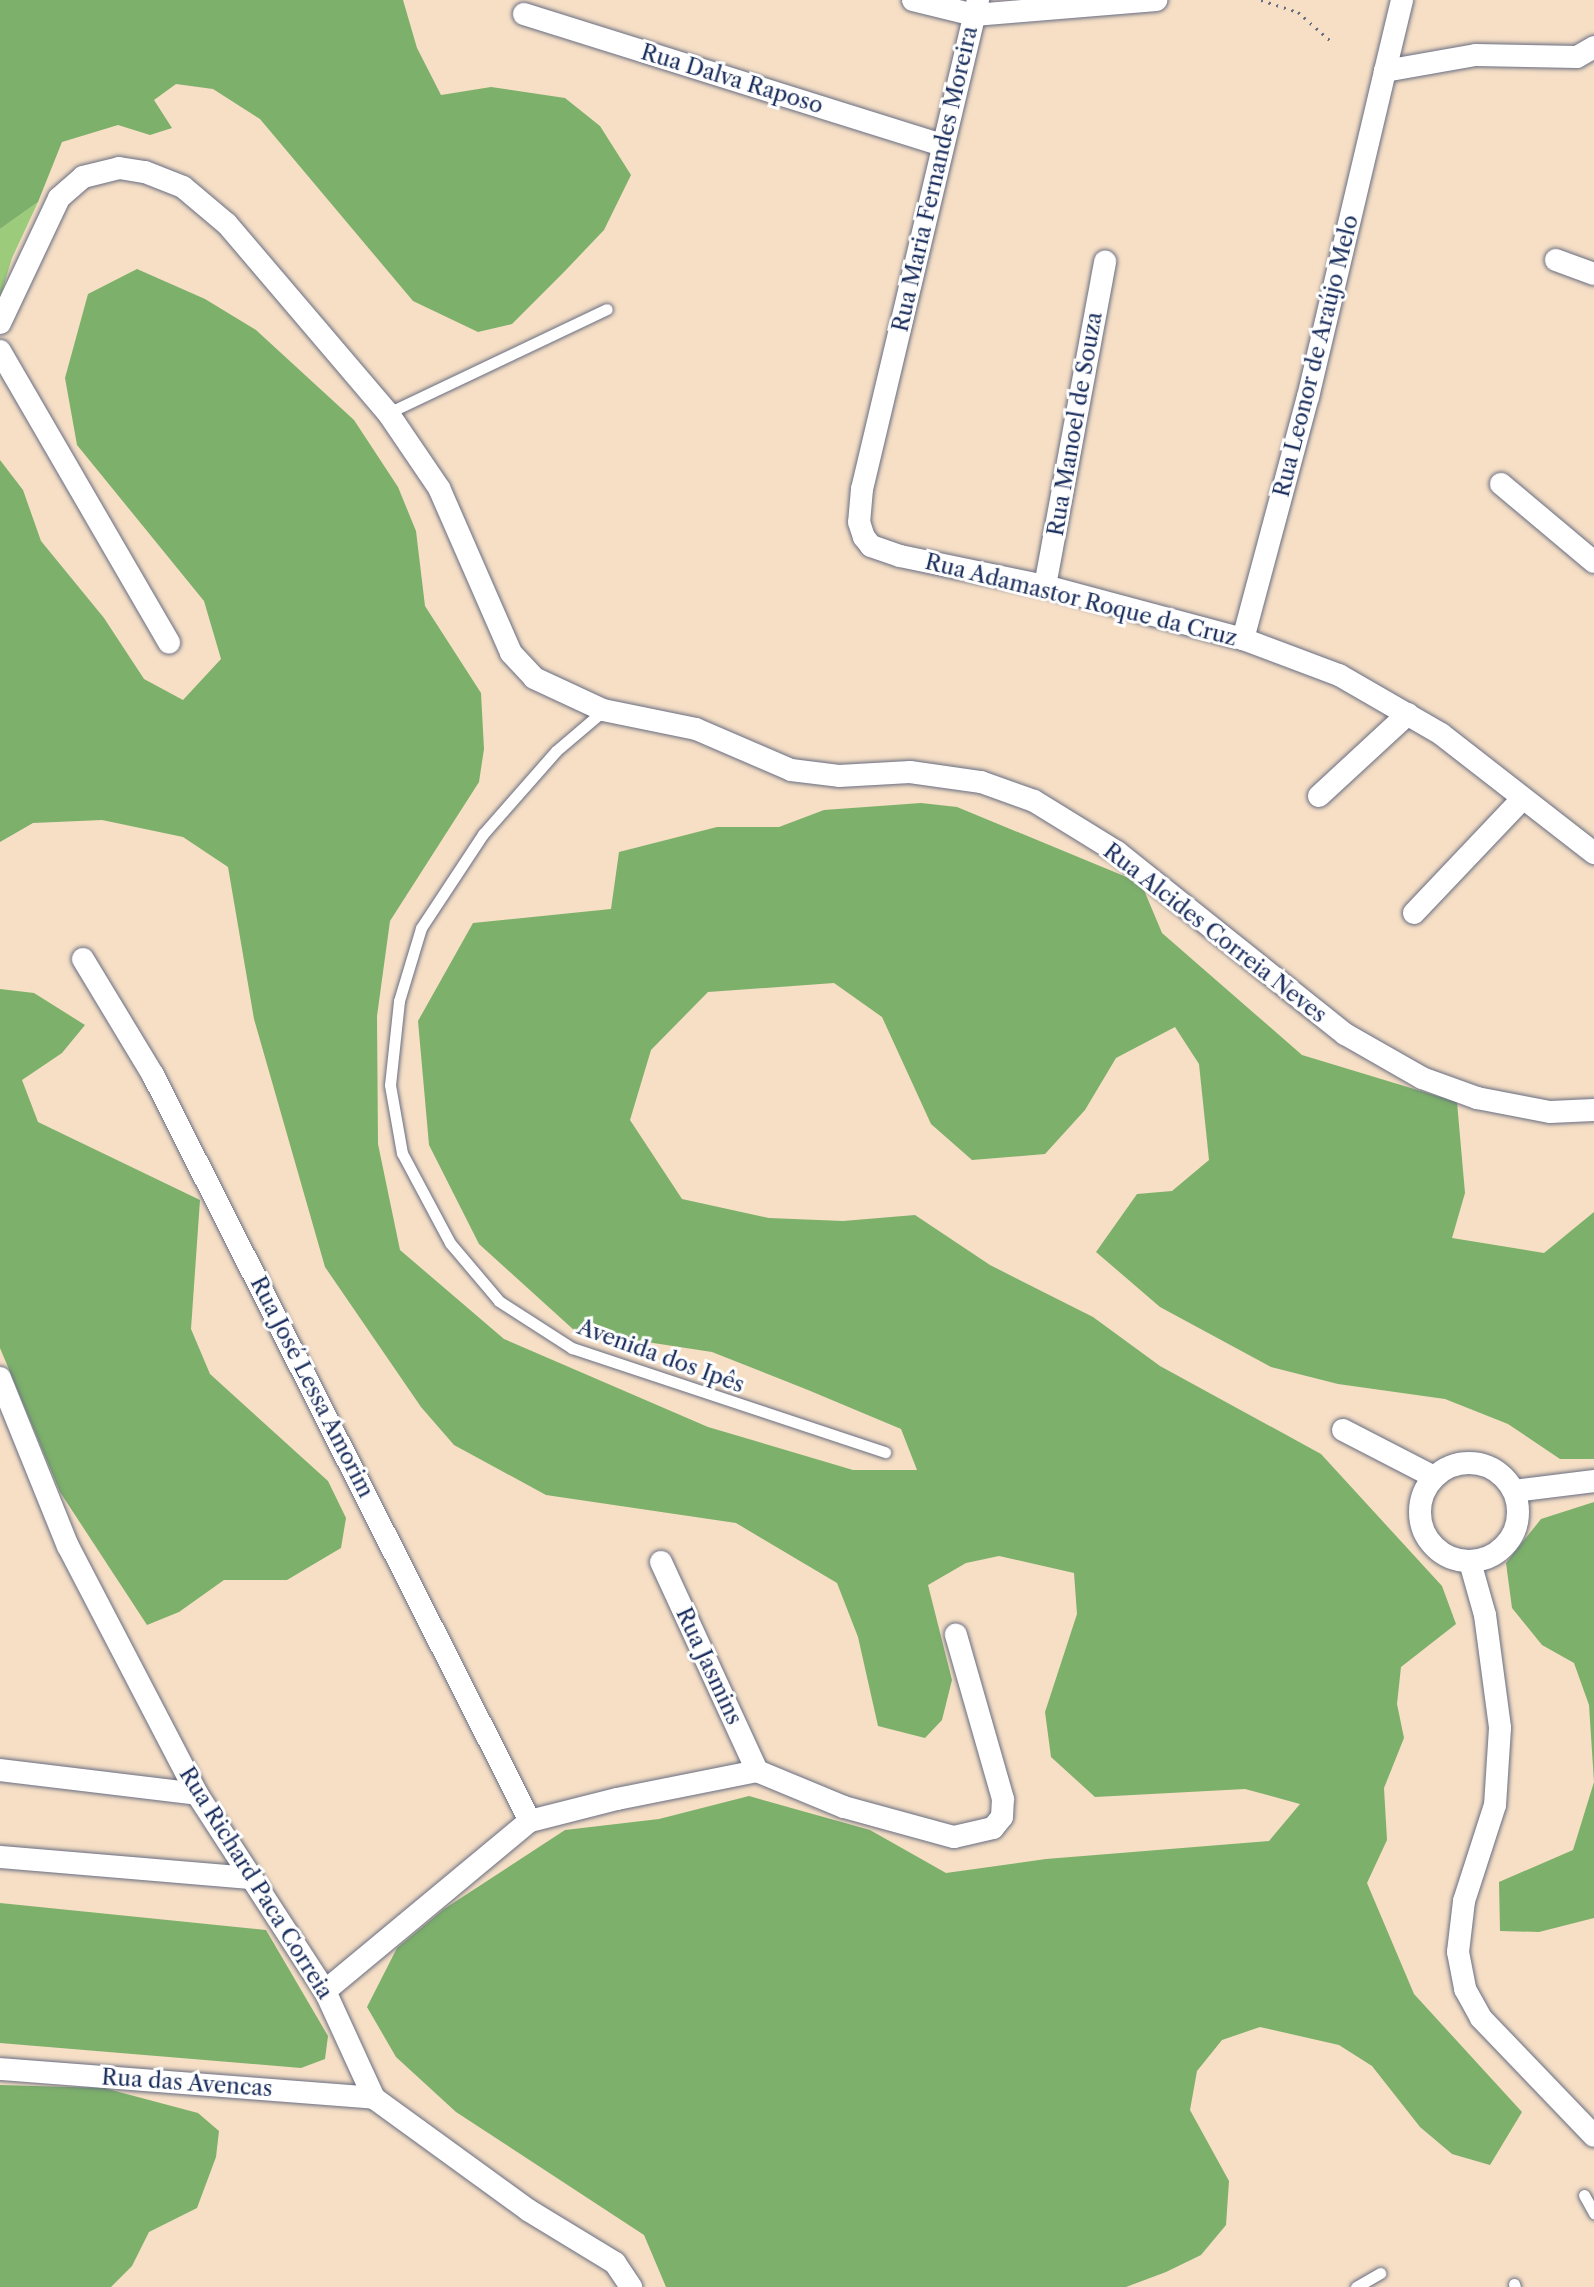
<!DOCTYPE html>
<meta charset="utf-8">
<style>
body{margin:0}
#map{position:relative;width:1594px;height:2287px;overflow:hidden;background:#f6dfc5;font-family:"Libre Caslon Text",serif}
div>[style]{position:absolute}
.green>*{inset:0;background:#9ccc7b}
.forest>*{inset:0;background:#7db06b}
.path>*{height:3px;margin-top:-1.5px;transform-origin:0;background:repeating-linear-gradient(90deg,#686d82 0 2px,transparent 0 8px)}
.roads{filter:drop-shadow(0 0 2px #686d82) drop-shadow(0 0 2px #686d82)}
.service>*{height:11px;margin:-5.5px;padding:0 5.5px;transform-origin:5.5px;border-radius:5.5px;background:#fff}
.minor>*{height:22px;margin:-11px;padding:0 11px;transform-origin:11px;border-radius:11px;background:#fff}
.minor>.ring{margin:-11px;padding:0;box-sizing:content-box;background:none;border:22px solid #fff;border-radius:50%}
span{translate:-50% -50%;white-space:nowrap;text-align:center;line-height:1.15;-webkit-text-stroke:6px #fff;paint-order:stroke}
.street-label{font-size:22px;color:#1b2f5e}
</style>
<div id="map">
<div class="green">
<i style="clip-path:polygon(38px 202px,12px 258px,0 298px,0 229px)"></i>
</div>
<div class="forest">
<i style="clip-path:polygon(0 0,403px 0,417px 48px,441px 95px,491px 87px,565px 98px,600px 126px,631px 175px,604px 230px,564px 272px,512px 324px,478px 332px,413px 301px,260px 119px,213px 89px,176px 84px,154px 100px,172px 128px,150px 135px,118px 125px,62px 142px,38px 202px,0 229px)"></i>
<i style="clip-path:polygon(137px 269px,205px 299px,256px 330px,354px 420px,398px 487px,416px 531px,425px 606px,481px 693px,484px 749px,479px 782px,390px 921px,377px 1016px,378px 1144px,400px 1250px,504px 1339px,708px 1427px,853px 1470px,917px 1470px,901px 1429px,808px 1390px,712px 1352px,575px 1331px,479px 1244px,429px 1145px,418px 1021px,473px 923px,611px 909px,619px 852px,717px 827px,779px 827px,824px 810px,921px 803px,957px 807px,1141px 883px,1162px 933px,1302px 1055px,1457px 1102px,1465px 1193px,1452px 1238px,1544px 1253px,1594px 1212px,1594px 1459px,1560px 1459px,1508px 1424px,1445px 1399px,1338px 1384px,1271px 1367px,1160px 1307px,1096px 1252px,1137px 1194px,1172px 1191px,1209px 1160px,1199px 1064px,1175px 1027px,1116px 1058px,1085px 1110px,1045px 1154px,972px 1160px,931px 1124px,882px 1017px,834px 983px,708px 992px,651px 1050px,630px 1120px,682px 1199px,769px 1218px,843px 1221px,915px 1215px,990px 1265px,1093px 1317px,1160px 1366px,1321px 1454px,1442px 1586px,1456px 1624px,1401px 1667px,1397px 1704px,1404px 1738px,1384px 1788px,1387px 1840px,1367px 1883px,1414px 1994px,1522px 2112px,1490px 2165px,1452px 2154px,1420px 2127px,1372px 2066px,1339px 2045px,1260px 2027px,1222px 2040px,1197px 2071px,1190px 2110px,1229px 2181px,1226px 2225px,1201px 2255px,1166px 2272px,1126px 2287px,666px 2287px,644px 2235px,456px 2112px,396px 2057px,367px 2007px,397px 1948px,444px 1909px,565px 1830px,659px 1819px,749px 1796px,870px 1830px,946px 1873px,1046px 1859px,1269px 1841px,1300px 1804px,1245px 1789px,1095px 1797px,1051px 1757px,1045px 1712px,1077px 1614px,1074px 1573px,999px 1556px,966px 1563px,928px 1585px,952px 1680px,942px 1720px,925px 1738px,878px 1726px,858px 1637px,837px 1583px,736px 1523px,546px 1495px,454px 1445px,421px 1407px,325px 1267px,254px 1019px,228px 867px,183px 837px,102px 820px,33px 823px,0 842px,0 460px,23px 490px,41px 541px,104px 618px,144px 679px,183px 700px,221px 659px,204px 601px,77px 445px,65px 378px,88px 294px)"></i>
<i style="clip-path:polygon(0 989px,34px 993px,85px 1025px,62px 1053px,22px 1080px,38px 1122px,200px 1200px,191px 1329px,210px 1374px,328px 1481px,346px 1518px,341px 1548px,287px 1580px,224px 1580px,179px 1612px,147px 1625px,60px 1492px,0 1348px)"></i>
<i style="clip-path:polygon(1594px 1502px,1594px 1918px,1539px 1932px,1500px 1931px,1499px 1882px,1573px 1850px,1594px 1782px,1589px 1705px,1574px 1663px,1542px 1645px,1512px 1608px,1506px 1563px,1541px 1519px)"></i>
<i style="clip-path:polygon(0 1903px,266px 1930px,328px 2036px,325px 2059px,301px 2068px,0 2043px)"></i>
<i style="clip-path:polygon(0 2085px,104px 2088px,198px 2113px,219px 2131px,216px 2157px,197px 2208px,149px 2232px,132px 2266px,111px 2287px,0 2287px)"></i>
</div>
<div class="path">
<i style="left:1261px;top:0;width:39px;rotate:18deg"></i>
<i style="left:1298px;top:12px;width:45px;rotate:41.4deg"></i>
</div>
<div class="roads">
<div class="service">
<i style="left:388px;top:413px;width:242px;rotate:-25.4deg"></i>
<i style="left:603px;top:711px;width:62px;rotate:139.6deg"></i>
<i style="left:556px;top:751px;width:111px;rotate:131.3deg"></i>
<i style="left:483px;top:834px;width:113px;rotate:123.4deg"></i>
<i style="left:421px;top:928px;width:76px;rotate:106.8deg"></i>
<i style="left:399px;top:1001px;width:84px;rotate:96.1deg"></i>
<i style="left:390px;top:1085px;width:69px;rotate:80deg"></i>
<i style="left:402px;top:1153px;width:102px;rotate:61.9deg"></i>
<i style="left:450px;top:1243px;width:76px;rotate:49.8deg"></i>
<i style="left:499px;top:1301px;width:87px;rotate:32.8deg"></i>
<i style="left:572px;top:1348px;width:330px;rotate:18.4deg"></i>
<i style="left:1584px;top:2195px;width:21px;rotate:61deg"></i>
<i style="left:1514px;top:2284px;width:3px;rotate:72deg"></i>
<i style="left:1356px;top:2287px;width:28px;rotate:-30deg"></i>
</div>
<div class="minor">
<i style="left:913px;top:0;width:63px;rotate:13.8deg"></i>
<i style="left:974px;top:15px;width:183px;rotate:-4.7deg"></i>
<i style="left:978px;top:0;width:503px;rotate:103.34deg"></i>
<i style="left:862px;top:489px;width:33px;rotate:95deg"></i>
<i style="left:859px;top:522px;width:16px;rotate:72deg"></i>
<i style="left:864px;top:537px;width:11px;rotate:52deg"></i>
<i style="left:871px;top:546px;width:31px;rotate:19deg"></i>
<i style="left:900px;top:556px;width:148px;rotate:11.7deg"></i>
<i style="left:1045px;top:586px;width:205px;rotate:15deg"></i>
<i style="left:1243px;top:639px;width:103px;rotate:20.6deg"></i>
<i style="left:1339px;top:675px;width:118px;rotate:30deg"></i>
<i style="left:1441px;top:734px;width:194px;rotate:37.9deg"></i>
<i style="left:524px;top:14px;width:437px;rotate:17.4deg"></i>
<i style="left:1385px;top:71px;width:73px;rotate:-76.5deg"></i>
<i style="left:1556px;top:260px;width:40px;rotate:20.2deg"></i>
<i style="left:0;top:323px;width:138px;rotate:-64.7deg"></i>
<i style="left:59px;top:198px;width:32px;rotate:-41deg"></i>
<i style="left:83px;top:177px;width:37px;rotate:-14deg"></i>
<i style="left:119px;top:168px;width:26px;rotate:9deg"></i>
<i style="left:145px;top:172px;width:41px;rotate:21.5deg"></i>
<i style="left:183px;top:187px;width:57px;rotate:40.1deg"></i>
<i style="left:227px;top:224px;width:248px;rotate:49.6deg"></i>
<i style="left:388px;top:413px;width:91px;rotate:55.8deg"></i>
<i style="left:439px;top:488px;width:180px;rotate:66.4deg"></i>
<i style="left:511px;top:653px;width:34px;rotate:47deg"></i>
<i style="left:534px;top:678px;width:76px;rotate:24.9deg"></i>
<i style="left:603px;top:710px;width:95px;rotate:11.5deg"></i>
<i style="left:696px;top:729px;width:103px;rotate:23.3deg"></i>
<i style="left:791px;top:770px;width:48px;rotate:7.1deg"></i>
<i style="left:839px;top:776px;width:71px;rotate:-3.2deg"></i>
<i style="left:910px;top:772px;width:72px;rotate:8deg"></i>
<i style="left:981px;top:782px;width:56px;rotate:19.7deg"></i>
<i style="left:1034px;top:801px;width:97px;rotate:31.6deg"></i>
<i style="left:1117px;top:852px;width:292px;rotate:38.6deg"></i>
<i style="left:1345px;top:1034px;width:89px;rotate:29.7deg"></i>
<i style="left:1422px;top:1078px;width:59px;rotate:20deg"></i>
<i style="left:1477px;top:1098px;width:74px;rotate:10.9deg"></i>
<i style="left:1550px;top:1112px;width:44px;rotate:-2.6deg"></i>
<i style="left:0;top:351px;width:337px;rotate:59.9deg"></i>
<i style="left:1501px;top:484px;width:121px;rotate:40deg"></i>
<i style="left:1045px;top:586px;width:330px;rotate:-79.5deg"></i>
<i style="left:1243px;top:639px;width:251px;rotate:-75deg"></i>
<i style="left:1308px;top:397px;width:335px;rotate:-76.7deg"></i>
<i style="left:1385px;top:71px;width:92px;rotate:-10deg"></i>
<i style="left:1476px;top:55px;width:101px;rotate:1.1deg"></i>
<i style="left:1577px;top:57px;width:20px;rotate:-30deg"></i>
<i style="left:1319px;top:796px;width:121px;rotate:-42.7deg"></i>
<i style="left:1414px;top:913px;width:158px;rotate:-46.5deg"></i>
<i style="left:83px;top:959px;width:135px;rotate:58.9deg"></i>
<i style="left:153px;top:1075px;width:836px;rotate:63.19deg"></i>
<i style="left:0;top:1378px;width:181px;rotate:68deg"></i>
<i style="left:68px;top:1546px;width:280px;rotate:62.5deg"></i>
<i style="left:197px;top:1794px;width:235px;rotate:57deg"></i>
<i style="left:325px;top:1991px;width:118px;rotate:65.4deg"></i>
<i style="left:374px;top:2098px;width:190px;rotate:36deg"></i>
<i style="left:528px;top:2210px;width:102px;rotate:31.3deg"></i>
<i style="left:615px;top:2263px;width:29px;rotate:56deg"></i>
<i style="left:1343px;top:1430px;width:102px;rotate:27.3deg"></i>
<i class="ring" style="left:1420px;top:1463px;width:76px;height:76px"></i>
<i style="left:1514px;top:1491px;width:81px;rotate:-7.1deg"></i>
<i style="left:661px;top:1562px;width:230px;rotate:65.3deg"></i>
<i style="left:1470px;top:1562px;width:55px;rotate:74.2deg"></i>
<i style="left:1485px;top:1615px;width:114px;rotate:82.4deg"></i>
<i style="left:1500px;top:1728px;width:77px;rotate:93.7deg"></i>
<i style="left:1495px;top:1805px;width:101px;rotate:107.9deg"></i>
<i style="left:1464px;top:1901px;width:51px;rotate:96.7deg"></i>
<i style="left:1458px;top:1952px;width:38px;rotate:79deg"></i>
<i style="left:1465px;top:1989px;width:33px;rotate:61deg"></i>
<i style="left:1481px;top:2018px;width:163px;rotate:46.2deg"></i>
<i style="left:0;top:1770px;width:198px;rotate:6.9deg"></i>
<i style="left:0;top:1857px;width:252px;rotate:4.8deg"></i>
<i style="left:325px;top:1991px;width:266px;rotate:-39.7deg"></i>
<i style="left:530px;top:1821px;width:90px;rotate:-14.2deg"></i>
<i style="left:617px;top:1799px;width:143px;rotate:-11.3deg"></i>
<i style="left:757px;top:1771px;width:94px;rotate:22.5deg"></i>
<i style="left:844px;top:1807px;width:114px;rotate:15.3deg"></i>
<i style="left:954px;top:1837px;width:40px;rotate:-13deg"></i>
<i style="left:993px;top:1828px;width:14px;rotate:-51deg"></i>
<i style="left:1002px;top:1817px;width:18px;rotate:-87deg"></i>
<i style="left:1003px;top:1799px;width:171px;rotate:-106deg"></i>
<i style="left:0;top:2069px;width:375px;rotate:4.4deg"></i>
</div>
</div>
<div class="street-label">
<span style="left:732px;top:79px;rotate:17deg">Rua Dalva Raposo</span>
<span style="left:935px;top:179px;rotate:-77deg">Rua Maria Fernandes Moreira</span>
<span style="left:1316px;top:356px;rotate:-76deg">Rua Leonor de Araújo Melo</span>
<span style="left:1075px;top:424px;rotate:-80deg">Rua Manoel de Souza</span>
<span style="left:1081px;top:600px;rotate:14deg">Rua Adamastor Roque da Cruz</span>
<span style="left:1215px;top:933px;rotate:38deg">Rua Alcides Correia Neves</span>
<span style="left:661px;top:1356px;rotate:20deg">Avenida dos Ipês</span>
<span style="left:312px;top:1387px;rotate:63deg">Rua José Lessa Amorim</span>
<span style="left:709px;top:1666px;rotate:65deg">Rua Jasmins</span>
<span style="left:256px;top:1883px;rotate:58deg">Rua Richard Paca Correia</span>
<span style="left:187px;top:2083px;rotate:4deg">Rua das Avencas</span>
</div>
</div>
